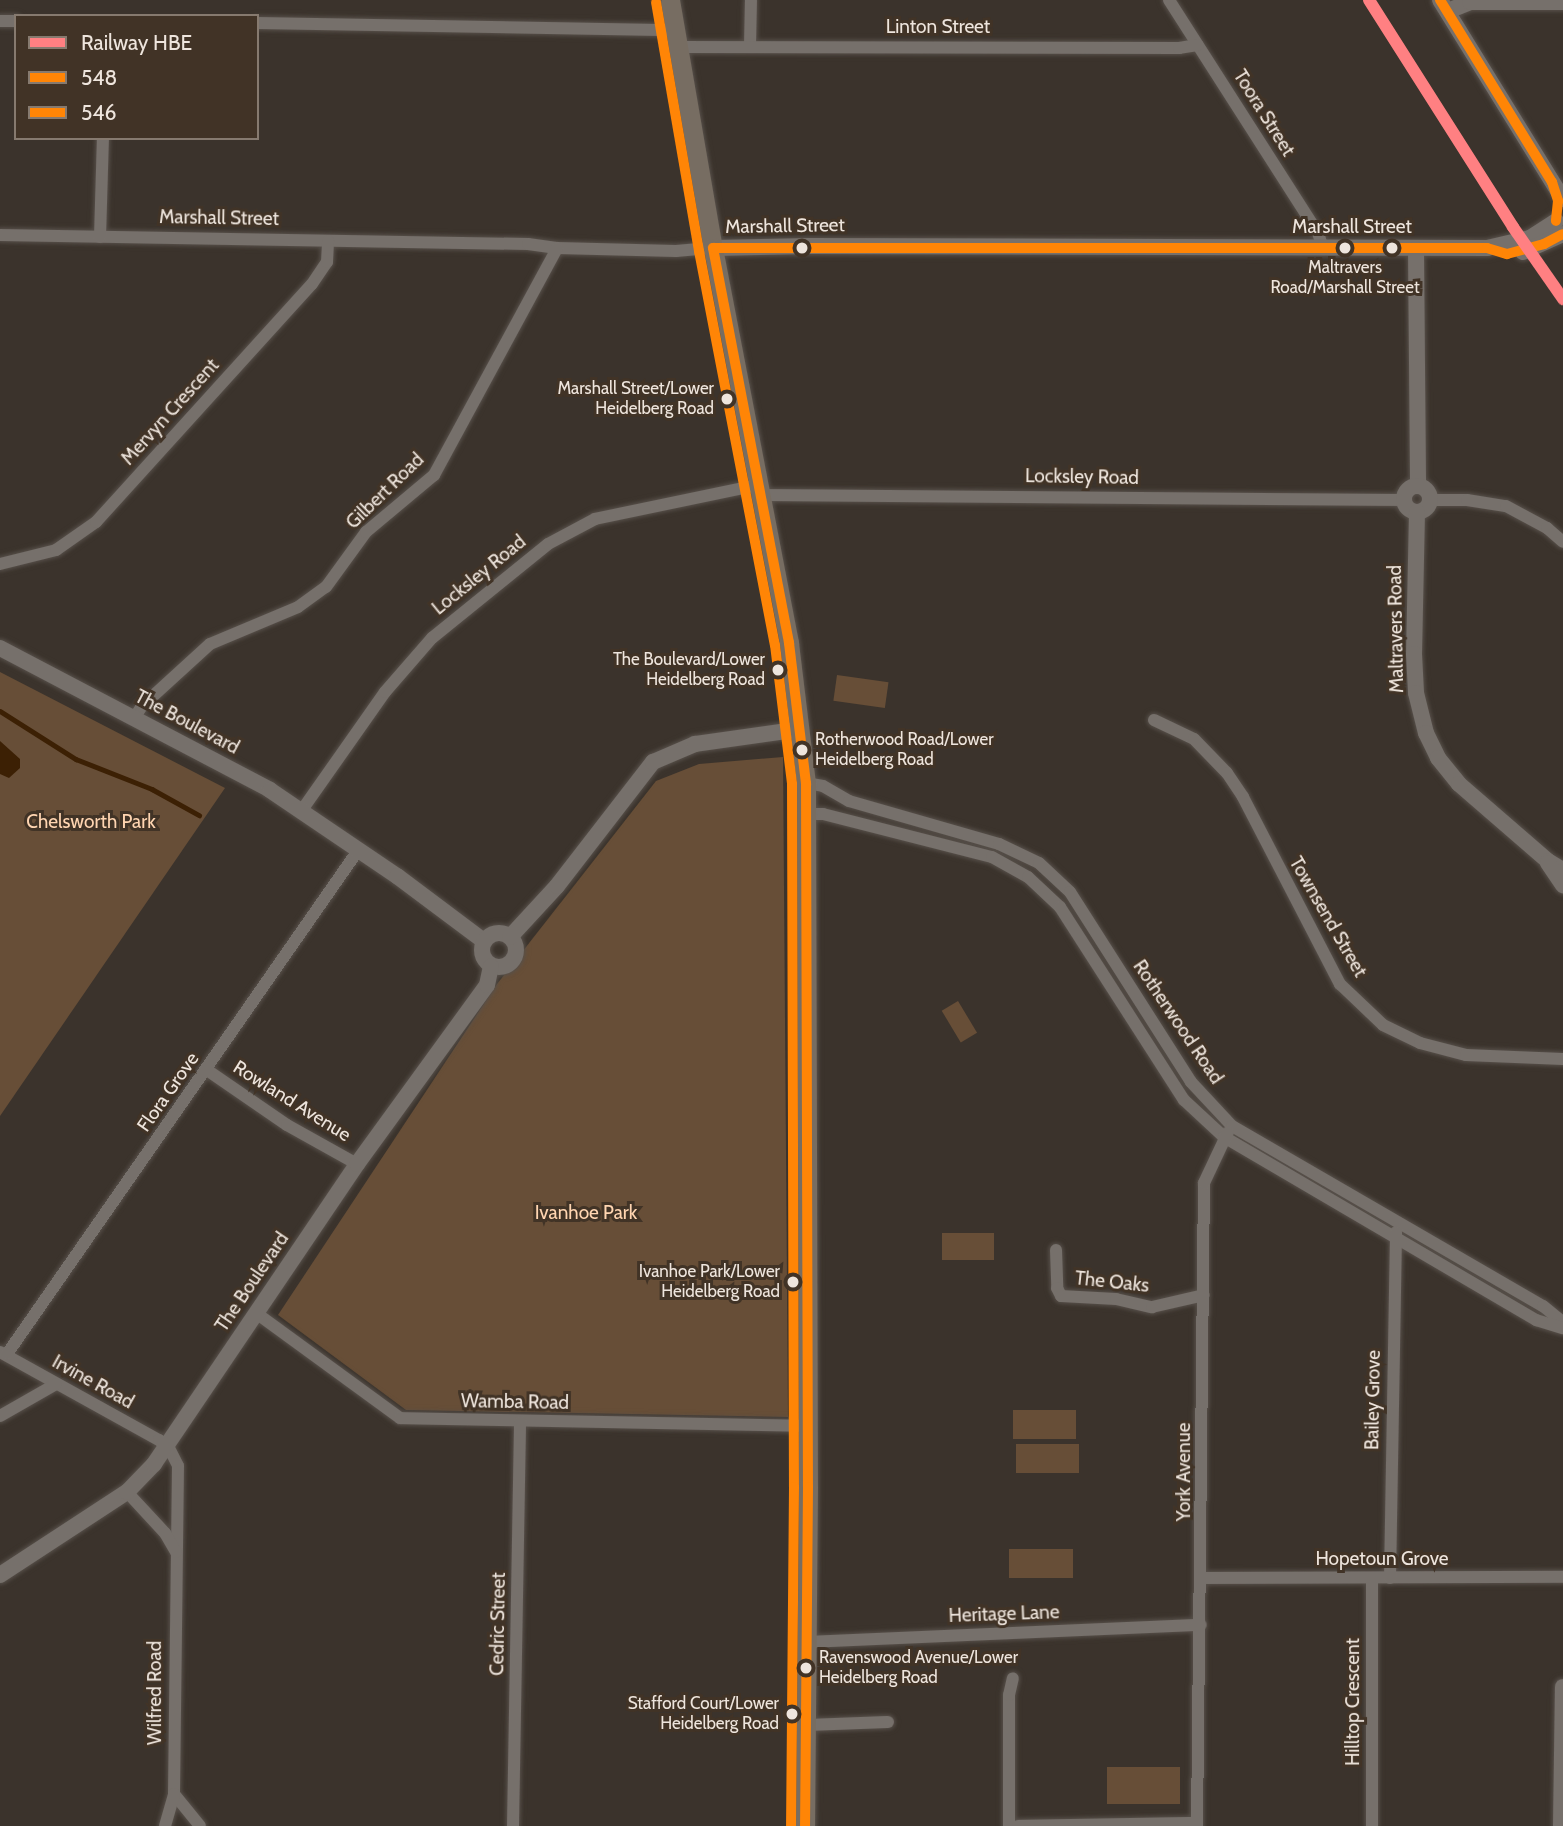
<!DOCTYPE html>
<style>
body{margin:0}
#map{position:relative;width:1563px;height:1826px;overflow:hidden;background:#3b332c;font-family:Cabin,sans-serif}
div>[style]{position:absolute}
.green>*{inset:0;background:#674e37;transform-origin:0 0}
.water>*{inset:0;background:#3c2004}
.stream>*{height:4.5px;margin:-2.25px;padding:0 2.25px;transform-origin:2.25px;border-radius:2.25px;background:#3c2004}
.roads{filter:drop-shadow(0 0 2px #57504a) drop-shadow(0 0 2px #57504a)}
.minor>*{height:12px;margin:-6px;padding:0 6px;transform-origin:6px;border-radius:6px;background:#76706b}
.tertiary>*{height:16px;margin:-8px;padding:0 8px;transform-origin:8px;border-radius:8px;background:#76706b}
.tertiary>.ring{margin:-8px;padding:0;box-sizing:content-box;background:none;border:16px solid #76706b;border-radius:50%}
.primary>*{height:19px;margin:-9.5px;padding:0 9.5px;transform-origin:9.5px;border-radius:9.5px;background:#776d62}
.bus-1>*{height:10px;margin:-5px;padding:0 5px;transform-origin:5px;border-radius:5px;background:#ff8506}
.bus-2>*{height:10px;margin:-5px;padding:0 5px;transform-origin:5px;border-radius:5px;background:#ff8506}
.rail-1>*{height:12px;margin:-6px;padding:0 6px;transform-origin:6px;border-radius:6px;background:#ff8082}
.dots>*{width:19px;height:19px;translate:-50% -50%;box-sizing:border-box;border:4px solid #413326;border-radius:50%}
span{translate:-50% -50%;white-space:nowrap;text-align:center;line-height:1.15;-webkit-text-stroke:6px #413326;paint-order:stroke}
.bus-label{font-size:17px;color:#eee5dd}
.right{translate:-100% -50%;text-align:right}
.left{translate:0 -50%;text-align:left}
.street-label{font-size:19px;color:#eee5dd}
.park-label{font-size:19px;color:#ffd5b1}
.legend{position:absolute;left:14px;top:14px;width:245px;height:126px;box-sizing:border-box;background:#413326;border:2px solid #867a6f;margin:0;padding:9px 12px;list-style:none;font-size:21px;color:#eee5dd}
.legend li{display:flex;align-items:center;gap:14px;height:35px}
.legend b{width:35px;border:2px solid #867a6f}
</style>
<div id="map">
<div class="green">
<i style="clip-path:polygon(0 672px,225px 788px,0 1116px)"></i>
<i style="left:837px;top:675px;width:52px;height:26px;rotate:8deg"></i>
<i style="clip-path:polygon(783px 757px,788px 1417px,406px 1410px,278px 1315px,497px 984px,656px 781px,699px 764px)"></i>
<i style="left:958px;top:1001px;width:37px;height:19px;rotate:59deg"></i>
<i style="left:994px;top:1233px;width:27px;height:52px;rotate:90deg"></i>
<i style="left:1013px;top:1410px;width:63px;height:29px"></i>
<i style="left:1016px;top:1444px;width:63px;height:29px"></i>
<i style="left:1009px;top:1549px;width:64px;height:29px"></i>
<i style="left:1180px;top:1767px;width:37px;height:73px;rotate:90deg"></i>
</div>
<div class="water">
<i style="clip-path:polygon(0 741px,20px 759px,20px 768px,9px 778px,0 774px)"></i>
</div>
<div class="stream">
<i style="left:0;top:711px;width:90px;rotate:32.3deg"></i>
<i style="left:76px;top:759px;width:82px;rotate:21.5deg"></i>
<i style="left:152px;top:789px;width:54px;rotate:29deg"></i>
</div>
<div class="roads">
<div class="minor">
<i style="left:1169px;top:0;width:277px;rotate:57.4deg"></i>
<i style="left:1318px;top:233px;width:16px;rotate:72deg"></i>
<i style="left:0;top:21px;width:16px"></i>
<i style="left:257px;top:23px;width:418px;rotate:1deg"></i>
<i style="left:750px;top:46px;width:46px;rotate:-88.8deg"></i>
<i style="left:678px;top:47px;width:501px;rotate:0.11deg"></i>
<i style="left:1179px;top:48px;width:19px;rotate:-9deg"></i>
<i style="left:0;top:235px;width:528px;rotate:0.98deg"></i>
<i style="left:528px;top:244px;width:29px;rotate:8deg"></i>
<i style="left:557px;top:248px;width:119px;rotate:1.4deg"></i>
<i style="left:676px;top:251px;width:37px;rotate:-5deg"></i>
<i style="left:100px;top:237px;width:99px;rotate:-88.3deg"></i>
<i style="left:761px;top:495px;width:643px;rotate:0.45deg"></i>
<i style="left:1430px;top:500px;width:37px"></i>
<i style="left:1467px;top:500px;width:39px;rotate:9deg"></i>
<i style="left:1506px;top:506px;width:47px;rotate:28.2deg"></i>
<i style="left:1547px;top:528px;width:21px;rotate:41deg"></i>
<i style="left:0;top:564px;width:58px;rotate:-14deg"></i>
<i style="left:56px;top:550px;width:49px;rotate:-35deg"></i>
<i style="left:96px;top:522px;width:321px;rotate:-47.8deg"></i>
<i style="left:312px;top:284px;width:27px;rotate:-56deg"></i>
<i style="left:327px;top:262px;width:21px;rotate:-87deg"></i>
<i style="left:134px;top:718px;width:14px;rotate:-56deg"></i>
<i style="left:142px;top:706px;width:92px;rotate:-42.4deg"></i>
<i style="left:210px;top:644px;width:95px;rotate:-22.8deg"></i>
<i style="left:298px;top:607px;width:34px;rotate:-36deg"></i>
<i style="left:326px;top:587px;width:68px;rotate:-54deg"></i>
<i style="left:366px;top:532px;width:89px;rotate:-40deg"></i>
<i style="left:434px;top:475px;width:258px;rotate:-61.5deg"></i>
<i style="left:1154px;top:720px;width:44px;rotate:25.4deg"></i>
<i style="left:1194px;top:739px;width:47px;rotate:45.9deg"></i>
<i style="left:1227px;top:773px;width:29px;rotate:56deg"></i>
<i style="left:1243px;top:797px;width:211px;rotate:62.6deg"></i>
<i style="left:1340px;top:984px;width:59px;rotate:43.6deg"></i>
<i style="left:1383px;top:1025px;width:41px;rotate:25.9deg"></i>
<i style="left:1420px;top:1043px;width:48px;rotate:14.6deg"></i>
<i style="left:1466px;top:1055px;width:97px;rotate:2.4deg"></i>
<i style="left:806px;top:783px;width:17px;rotate:10deg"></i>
<i style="left:823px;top:786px;width:30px;rotate:30deg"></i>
<i style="left:849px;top:801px;width:156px;rotate:16deg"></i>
<i style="left:999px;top:844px;width:44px;rotate:25.4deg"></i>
<i style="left:1039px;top:863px;width:42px;rotate:43.1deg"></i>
<i style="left:1070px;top:892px;width:225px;rotate:57.5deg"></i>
<i style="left:1191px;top:1082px;width:60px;rotate:47deg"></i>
<i style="left:1232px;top:1126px;width:359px;rotate:30.1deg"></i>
<i style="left:1543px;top:1306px;width:26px;rotate:39deg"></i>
<i style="left:302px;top:810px;width:144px;rotate:-54.9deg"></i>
<i style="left:385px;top:692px;width:72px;rotate:-49deg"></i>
<i style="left:432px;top:638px;width:149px;rotate:-39deg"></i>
<i style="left:548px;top:544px;width:53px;rotate:-28deg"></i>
<i style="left:595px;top:519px;width:167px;rotate:-11.8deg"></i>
<i style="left:807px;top:814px;width:16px"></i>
<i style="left:823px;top:814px;width:174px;rotate:14.3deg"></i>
<i style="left:992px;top:857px;width:41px;rotate:29.1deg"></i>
<i style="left:1028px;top:877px;width:44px;rotate:43.2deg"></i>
<i style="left:1060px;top:907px;width:229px;rotate:57.3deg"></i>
<i style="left:1184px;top:1100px;width:54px;rotate:42.8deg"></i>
<i style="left:1224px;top:1137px;width:362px;rotate:30.4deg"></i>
<i style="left:1536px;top:1320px;width:28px;rotate:17deg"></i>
<i style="left:207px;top:1070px;width:97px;rotate:34.5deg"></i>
<i style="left:287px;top:1125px;width:80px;rotate:29.1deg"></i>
<i style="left:1056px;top:1250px;width:38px;rotate:88deg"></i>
<i style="left:1057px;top:1288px;width:9px;rotate:63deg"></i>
<i style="left:1061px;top:1296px;width:55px;rotate:3.1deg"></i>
<i style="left:1116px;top:1299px;width:37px;rotate:13deg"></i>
<i style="left:1152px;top:1307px;width:53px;rotate:-13deg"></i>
<i style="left:256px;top:1313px;width:178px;rotate:36.1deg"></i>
<i style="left:400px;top:1418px;width:408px;rotate:1.1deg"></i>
<i style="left:0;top:1352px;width:182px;rotate:29deg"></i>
<i style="left:159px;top:1440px;width:11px;rotate:34deg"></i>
<i style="left:168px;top:1446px;width:22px;rotate:63deg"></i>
<i style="left:178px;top:1466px;width:328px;rotate:90.7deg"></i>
<i style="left:174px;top:1794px;width:41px;rotate:50.9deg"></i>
<i style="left:7px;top:1354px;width:616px;rotate:-55.12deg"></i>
<i style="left:0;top:1416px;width:64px;rotate:-29.7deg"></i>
<i style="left:127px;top:1492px;width:56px;rotate:47.2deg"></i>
<i style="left:165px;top:1533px;width:22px;rotate:60deg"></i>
<i style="left:1202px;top:1578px;width:361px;rotate:-0.2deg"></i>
<i style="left:1390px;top:1578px;width:346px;rotate:-89deg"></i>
<i style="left:808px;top:1642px;width:393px;rotate:-2.5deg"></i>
<i style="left:807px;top:1725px;width:81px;rotate:-2.1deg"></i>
<i style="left:165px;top:1826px;width:33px;rotate:-74deg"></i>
<i style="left:513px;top:1826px;width:404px;rotate:-89deg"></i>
<i style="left:1009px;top:1826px;width:131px;rotate:-90deg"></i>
<i style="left:1009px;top:1695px;width:17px;rotate:-77deg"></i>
<i style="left:1018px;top:1826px;width:179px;rotate:-1deg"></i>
<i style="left:1197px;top:1826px;width:643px;rotate:-89.38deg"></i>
<i style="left:1204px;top:1183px;width:56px;rotate:-64.8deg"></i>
<i style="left:1372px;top:1826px;width:247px;rotate:-90deg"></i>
</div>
<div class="tertiary">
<i style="left:1440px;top:0;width:234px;rotate:58.3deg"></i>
<i style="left:1448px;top:11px;width:24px;rotate:-22deg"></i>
<i style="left:1470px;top:2px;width:93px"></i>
<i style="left:713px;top:248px;width:96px;rotate:-1.2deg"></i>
<i style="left:809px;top:246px;width:678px;rotate:0.17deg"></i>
<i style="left:1487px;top:248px;width:44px;rotate:-13.1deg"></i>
<i style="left:1530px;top:238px;width:31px;rotate:-33deg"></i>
<i style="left:1416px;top:249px;width:237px;rotate:89.5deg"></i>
<i style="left:1523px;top:252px;width:44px;rotate:-24.2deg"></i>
<i class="ring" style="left:1404px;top:486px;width:10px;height:10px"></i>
<i style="left:1417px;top:512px;width:142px;rotate:91.2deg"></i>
<i style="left:1414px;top:654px;width:39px;rotate:87deg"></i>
<i style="left:1416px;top:693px;width:41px;rotate:76deg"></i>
<i style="left:1426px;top:733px;width:28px;rotate:64deg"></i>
<i style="left:1438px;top:758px;width:33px;rotate:51deg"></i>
<i style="left:1459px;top:784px;width:118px;rotate:40.9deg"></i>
<i style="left:1548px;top:861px;width:17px;rotate:31deg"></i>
<i style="left:0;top:648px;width:305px;rotate:27.7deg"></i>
<i style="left:270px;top:790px;width:153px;rotate:34.1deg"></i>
<i style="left:397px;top:876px;width:109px;rotate:36.8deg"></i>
<i style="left:1548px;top:863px;width:27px;rotate:56deg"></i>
<i class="ring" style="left:482px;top:933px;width:18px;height:18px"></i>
<i style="left:510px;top:937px;width:69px;rotate:-47.3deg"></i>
<i style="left:557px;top:886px;width:157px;rotate:-52.3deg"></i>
<i style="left:653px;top:762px;width:46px;rotate:-23.2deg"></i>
<i style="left:695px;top:744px;width:107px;rotate:-8.1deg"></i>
<i style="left:0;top:1575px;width:152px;rotate:-33.2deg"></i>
<i style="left:127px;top:1492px;width:39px;rotate:-46deg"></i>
<i style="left:154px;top:1464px;width:362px;rotate:-55.9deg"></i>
<i style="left:357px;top:1164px;width:221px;rotate:-54deg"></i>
<i style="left:487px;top:985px;width:19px;rotate:-78deg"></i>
<i style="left:1561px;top:1826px;width:139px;rotate:-89.2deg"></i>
</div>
<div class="primary">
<i style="left:670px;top:0;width:252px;rotate:80.2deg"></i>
<i style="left:713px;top:248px;width:402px;rotate:79.1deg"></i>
<i style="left:789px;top:643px;width:141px;rotate:83.1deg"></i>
<i style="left:806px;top:783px;width:704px;rotate:89.84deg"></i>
<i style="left:808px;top:1487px;width:339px;rotate:90.5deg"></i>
</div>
</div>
<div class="bus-1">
<i style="left:1440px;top:0;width:214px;rotate:58.4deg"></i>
<i style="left:1552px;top:182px;width:20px;rotate:72deg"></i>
<i style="left:1558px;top:201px;width:20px;rotate:96deg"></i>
<i style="left:713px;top:248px;width:402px;rotate:79.1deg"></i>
<i style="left:789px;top:643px;width:141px;rotate:83.1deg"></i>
<i style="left:806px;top:783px;width:704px;rotate:89.84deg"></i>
<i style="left:808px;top:1487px;width:339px;rotate:90.5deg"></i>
<i style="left:713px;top:248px;width:774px"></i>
<i style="left:1487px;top:248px;width:21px;rotate:17deg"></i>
<i style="left:1507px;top:254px;width:38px;rotate:-15deg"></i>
<i style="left:1544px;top:244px;width:21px;rotate:-28deg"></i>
</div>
<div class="bus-2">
<i style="left:656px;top:2px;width:253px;rotate:80.2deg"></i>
<i style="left:699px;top:251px;width:401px;rotate:79.1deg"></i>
<i style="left:775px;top:645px;width:140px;rotate:83deg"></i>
<i style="left:792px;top:784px;width:703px;rotate:89.84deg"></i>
<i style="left:794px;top:1487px;width:339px;rotate:90.5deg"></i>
</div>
<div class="rail-1">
<i style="left:1369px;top:0;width:269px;rotate:57.6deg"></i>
<i style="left:1513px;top:227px;width:88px;rotate:55.2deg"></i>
</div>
<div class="dots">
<i style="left:802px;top:248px;background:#eee5dd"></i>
<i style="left:1345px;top:248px;background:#eee5dd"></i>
<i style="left:1392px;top:248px;background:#eee5dd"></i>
<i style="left:727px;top:399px;background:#eee5dd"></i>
<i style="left:778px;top:670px;background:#eee5dd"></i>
<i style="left:802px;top:750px;background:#eee5dd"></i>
<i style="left:793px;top:1282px;background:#eee5dd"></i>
<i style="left:806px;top:1668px;background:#eee5dd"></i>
<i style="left:792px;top:1714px;background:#eee5dd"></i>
</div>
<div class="bus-label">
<span style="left:1345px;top:278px">Maltravers<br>Road/Marshall Street</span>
<span class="right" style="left:714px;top:399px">Marshall Street/Lower<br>Heidelberg Road</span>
<span class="right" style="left:765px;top:670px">The Boulevard/Lower<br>Heidelberg Road</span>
<span class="left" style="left:815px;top:750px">Rotherwood Road/Lower<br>Heidelberg Road</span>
<span class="right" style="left:780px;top:1282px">Ivanhoe Park/Lower<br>Heidelberg Road</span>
<span class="left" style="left:819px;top:1668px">Ravenswood Avenue/Lower<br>Heidelberg Road</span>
<span class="right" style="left:779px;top:1714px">Stafford Court/Lower<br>Heidelberg Road</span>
</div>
<div class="street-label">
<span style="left:938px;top:27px">Linton Street</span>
<span style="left:1264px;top:113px;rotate:58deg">Toora Street</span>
<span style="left:219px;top:218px;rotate:1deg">Marshall Street</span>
<span style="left:785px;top:226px;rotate:-1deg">Marshall Street</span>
<span style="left:1352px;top:227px">Marshall Street</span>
<span style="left:170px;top:412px;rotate:-48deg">Mervyn Crescent</span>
<span style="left:1082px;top:477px;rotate:1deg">Locksley Road</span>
<span style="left:385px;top:491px;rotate:-44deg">Gilbert Road</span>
<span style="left:479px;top:575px;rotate:-39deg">Locksley Road</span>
<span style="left:1396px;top:629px;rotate:-91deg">Maltravers Road</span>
<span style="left:187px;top:722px;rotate:28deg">The Boulevard</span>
<span style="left:1328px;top:917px;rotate:60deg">Townsend Street</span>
<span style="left:1178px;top:1022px;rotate:56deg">Rotherwood Road</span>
<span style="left:168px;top:1092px;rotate:-55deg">Flora Grove</span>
<span style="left:292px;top:1101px;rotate:32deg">Rowland Avenue</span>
<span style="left:252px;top:1282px;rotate:-56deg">The Boulevard</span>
<span style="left:1112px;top:1282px;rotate:6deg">The Oaks</span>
<span style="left:93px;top:1382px;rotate:29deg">Irvine Road</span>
<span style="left:1373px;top:1400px;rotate:-89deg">Bailey Grove</span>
<span style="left:515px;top:1402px;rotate:1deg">Wamba Road</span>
<span style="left:1184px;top:1472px;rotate:-90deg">York Avenue</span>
<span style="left:1382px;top:1559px">Hopetoun Grove</span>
<span style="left:1004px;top:1614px;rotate:-2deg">Heritage Lane</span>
<span style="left:498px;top:1624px;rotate:-89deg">Cedric Street</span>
<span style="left:155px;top:1693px;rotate:-90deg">Wilfred Road</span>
<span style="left:1353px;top:1702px;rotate:-90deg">Hilltop Crescent</span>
</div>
<div class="park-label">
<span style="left:91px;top:822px">Chelsworth Park</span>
<span style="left:586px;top:1213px">Ivanhoe Park</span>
</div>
<ul class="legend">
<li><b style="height:9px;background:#ff8082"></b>Railway HBE</li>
<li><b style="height:9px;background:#ff8506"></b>548</li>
<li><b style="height:9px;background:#ff8506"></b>546</li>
</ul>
</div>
